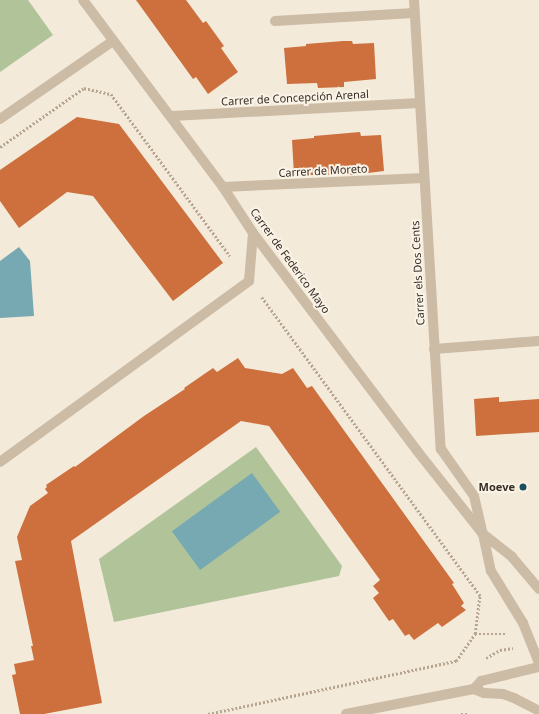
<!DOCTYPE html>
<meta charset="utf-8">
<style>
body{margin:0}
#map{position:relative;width:539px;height:714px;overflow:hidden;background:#f3eada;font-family:"Noto Sans",sans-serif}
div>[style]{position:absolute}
.green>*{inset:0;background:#b0c399}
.water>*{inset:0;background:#77a9b2;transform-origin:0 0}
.building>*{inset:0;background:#cd703d}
.path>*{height:2.5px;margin-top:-1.25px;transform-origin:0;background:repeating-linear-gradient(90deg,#b8a58f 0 2px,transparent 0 4px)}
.pedestrian>*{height:10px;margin:-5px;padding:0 5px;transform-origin:5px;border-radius:5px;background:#ccbba5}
.minor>*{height:10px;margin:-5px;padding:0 5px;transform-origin:5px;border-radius:5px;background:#ccbba5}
.tertiary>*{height:10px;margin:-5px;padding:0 5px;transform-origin:5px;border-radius:5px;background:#ccbba5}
.dots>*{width:11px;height:11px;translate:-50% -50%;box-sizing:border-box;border:2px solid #faf3e6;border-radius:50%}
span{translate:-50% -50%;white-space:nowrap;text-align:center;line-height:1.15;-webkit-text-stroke:4px #faf3e6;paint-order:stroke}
.street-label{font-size:11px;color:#372e27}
.poi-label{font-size:11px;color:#372e27;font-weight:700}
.right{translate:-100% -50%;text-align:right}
</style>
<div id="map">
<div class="green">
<i style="clip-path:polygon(0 0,28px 0,53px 35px,0 72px)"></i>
<i style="clip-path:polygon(256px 447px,342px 566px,339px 576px,114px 622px,99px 559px)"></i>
</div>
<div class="water">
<i style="clip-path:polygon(19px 247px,30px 261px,34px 316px,0 318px,0 261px)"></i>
<i style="left:252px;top:473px;width:48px;height:99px;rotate:54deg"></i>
</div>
<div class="building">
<i style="clip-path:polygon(136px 0,186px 0,203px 23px,206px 21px,224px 46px,221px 48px,238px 72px,208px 94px,196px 77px,193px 79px)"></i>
<i style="clip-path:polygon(343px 41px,352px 41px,353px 44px,374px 43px,376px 79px,344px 82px,344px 87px,318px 88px,317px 83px,287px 84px,284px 48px,306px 46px,306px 44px)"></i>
<i style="clip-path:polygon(77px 117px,119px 124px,223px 263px,173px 301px,93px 196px,67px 192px,19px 228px,0 201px,0 170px)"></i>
<i style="clip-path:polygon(360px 132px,361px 136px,381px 135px,384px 171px,352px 175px,294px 175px,292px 140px,314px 138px,314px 136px)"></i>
<i style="clip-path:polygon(238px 358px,245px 368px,282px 374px,293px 368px,307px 388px,312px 386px,454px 583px,452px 584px,464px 603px,461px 606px,466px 610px,442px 627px,438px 623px,414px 640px,409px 634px,405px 636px,393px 619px,389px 621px,373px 598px,379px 593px,373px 586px,380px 580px,269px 426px,241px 421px,71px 541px,102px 703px,44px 714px,20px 714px,12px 675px,16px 674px,14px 664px,34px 660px,31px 646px,33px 646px,15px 561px,22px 560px,17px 537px,30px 506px,48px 493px,45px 489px,47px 487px,46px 485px,74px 466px,75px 467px,144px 416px,185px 389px,184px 388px,213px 368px,217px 372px)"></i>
<i style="clip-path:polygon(499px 397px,499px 402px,539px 399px,539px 432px,476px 436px,474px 399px)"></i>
</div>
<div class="path">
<i style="left:0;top:147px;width:103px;rotate:-35.1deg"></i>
<i style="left:84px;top:88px;width:28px;rotate:13deg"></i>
<i style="left:111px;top:94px;width:201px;rotate:53.7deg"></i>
<i style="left:475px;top:634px;width:30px"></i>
<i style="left:486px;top:658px;width:16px;rotate:-30deg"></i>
<i style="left:500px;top:650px;width:13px;rotate:-9deg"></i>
<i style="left:208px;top:714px;width:254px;rotate:-12.1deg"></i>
<i style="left:456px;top:661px;width:33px;rotate:-55deg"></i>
<i style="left:475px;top:634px;width:38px;rotate:-83deg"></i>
<i style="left:480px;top:596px;width:371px;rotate:-126.2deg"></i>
<i style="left:461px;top:714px;width:8px"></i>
</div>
<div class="pedestrian">
<i style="left:275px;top:21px;width:139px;rotate:-3.3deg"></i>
<i style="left:172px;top:116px;width:247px;rotate:-3deg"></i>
<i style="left:223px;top:187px;width:201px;rotate:-2.6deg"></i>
<i style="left:0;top:462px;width:308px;rotate:-36deg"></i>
<i style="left:249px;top:281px;width:48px;rotate:-85.2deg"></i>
</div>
<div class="minor">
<i style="left:414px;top:0;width:450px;rotate:86.6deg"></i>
<i style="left:441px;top:449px;width:57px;rotate:54.9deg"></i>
<i style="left:474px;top:496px;width:39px;rotate:77deg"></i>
<i style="left:0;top:119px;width:137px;rotate:-34.6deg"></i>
<i style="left:434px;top:349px;width:105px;rotate:-4.4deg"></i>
<i style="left:474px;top:689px;width:11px;rotate:-49deg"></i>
<i style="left:481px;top:681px;width:60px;rotate:-13.6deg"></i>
<i style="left:346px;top:714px;width:130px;rotate:-11.1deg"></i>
<i style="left:474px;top:689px;width:11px;rotate:22deg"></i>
<i style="left:484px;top:693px;width:19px;rotate:3deg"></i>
<i style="left:503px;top:694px;width:12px;rotate:20deg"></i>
<i style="left:514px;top:698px;width:28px;rotate:27deg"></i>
</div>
<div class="tertiary">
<i style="left:83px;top:0;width:234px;rotate:53.2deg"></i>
<i style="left:223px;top:187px;width:55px;rotate:56.9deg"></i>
<i style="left:253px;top:233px;width:274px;rotate:53deg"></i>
<i style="left:418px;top:452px;width:105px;rotate:51.6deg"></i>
<i style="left:483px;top:534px;width:37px;rotate:38deg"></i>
<i style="left:512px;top:557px;width:42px;rotate:49.8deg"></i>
<i style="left:483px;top:534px;width:38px;rotate:78deg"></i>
<i style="left:491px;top:571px;width:61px;rotate:58.4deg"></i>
<i style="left:523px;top:623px;width:43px;rotate:68.2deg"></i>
</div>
<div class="dots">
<i style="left:523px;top:487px;background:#1a505b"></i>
</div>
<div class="street-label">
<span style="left:295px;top:98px;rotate:-3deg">Carrer de Concepción Arenal</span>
<span style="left:323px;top:171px;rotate:-3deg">Carrer de Moreto</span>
<span style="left:290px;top:261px;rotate:54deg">Carrer de Federico Mayo</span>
<span style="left:418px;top:273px;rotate:-93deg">Carrer els Dos Cents</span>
</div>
<div class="poi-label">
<span class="right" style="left:515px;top:487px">Moeve</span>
</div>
</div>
